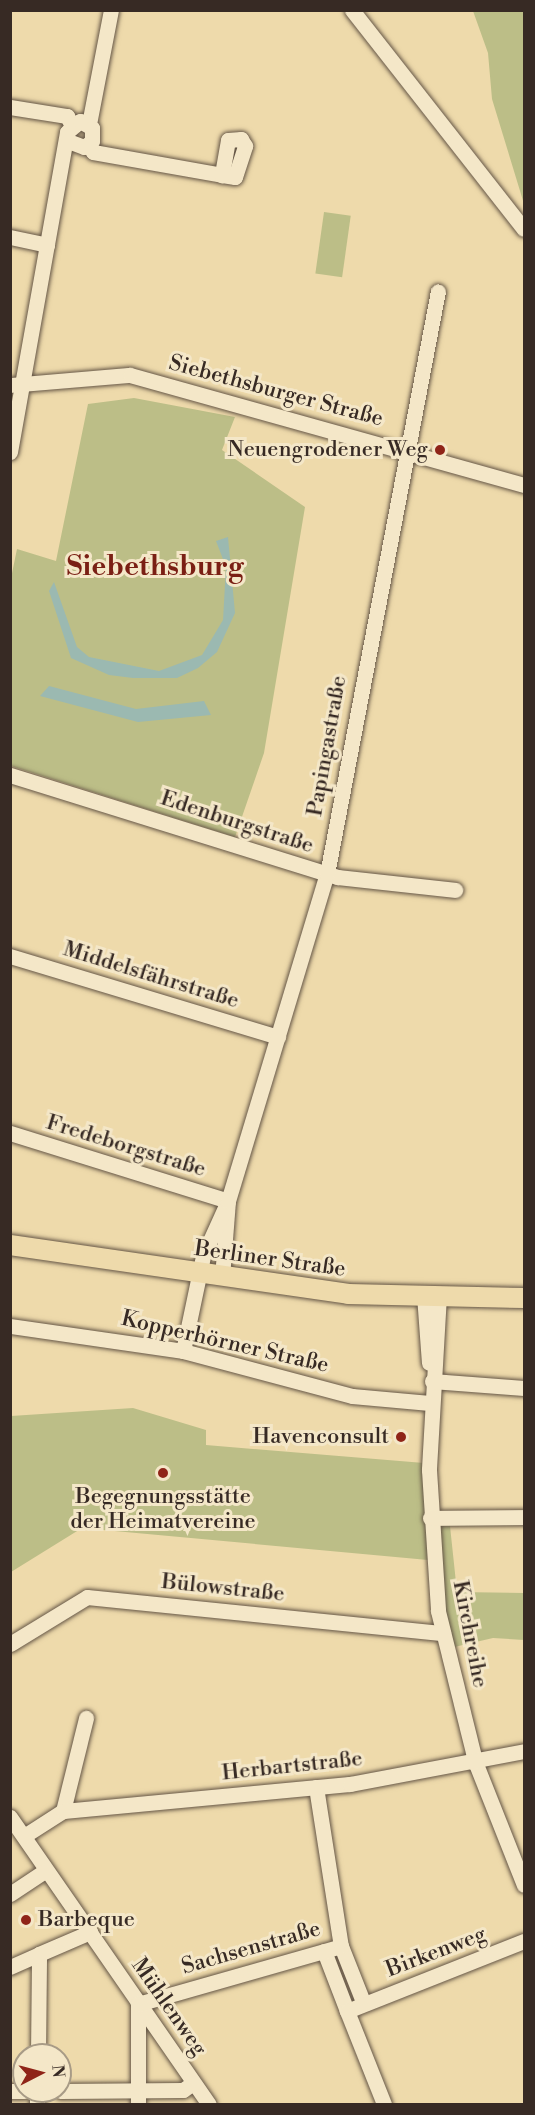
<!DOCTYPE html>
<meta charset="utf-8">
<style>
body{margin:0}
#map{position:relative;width:535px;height:2115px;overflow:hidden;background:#eedaab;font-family:"Libre Bodoni",serif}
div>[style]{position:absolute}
.green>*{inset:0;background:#bcbe87;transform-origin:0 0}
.water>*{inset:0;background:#9bb9b1}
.roads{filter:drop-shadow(0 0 2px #655646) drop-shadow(0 0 2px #655646)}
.minor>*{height:15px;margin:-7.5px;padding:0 7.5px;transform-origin:7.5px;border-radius:7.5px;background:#f4e7c8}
.major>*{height:20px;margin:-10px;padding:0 10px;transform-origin:10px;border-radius:10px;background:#eedaab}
.dots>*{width:16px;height:16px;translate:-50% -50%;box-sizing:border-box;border:3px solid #f4e7c8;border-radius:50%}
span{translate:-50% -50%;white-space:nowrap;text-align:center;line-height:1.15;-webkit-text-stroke:6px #f4e7c8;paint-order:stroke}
.street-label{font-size:22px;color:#372a24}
.poi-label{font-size:22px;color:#372a24}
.right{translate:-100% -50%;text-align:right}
.left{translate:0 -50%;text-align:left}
.district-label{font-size:28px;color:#7a1f14;font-weight:700}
.frame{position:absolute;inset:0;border:12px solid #372a24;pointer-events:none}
.north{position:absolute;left:12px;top:2043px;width:60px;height:60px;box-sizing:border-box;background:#f4e7c8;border:2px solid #a89b86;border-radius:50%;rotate:84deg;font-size:16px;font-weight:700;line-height:24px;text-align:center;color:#372a24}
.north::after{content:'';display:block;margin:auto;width:21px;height:27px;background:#8f2418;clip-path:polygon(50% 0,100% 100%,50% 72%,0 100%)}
</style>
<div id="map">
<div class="green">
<i style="clip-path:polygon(473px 11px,524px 11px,524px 204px,492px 99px,488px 53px)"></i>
<i style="left:324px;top:212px;width:27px;height:62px;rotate:8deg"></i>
<i style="clip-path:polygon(134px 398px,235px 417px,222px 450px,305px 507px,264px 753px,235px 837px,11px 766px,11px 578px,17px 549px,56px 561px,88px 404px)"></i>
<i style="clip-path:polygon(133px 1408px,206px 1430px,206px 1445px,424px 1463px,428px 1560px,82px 1528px,11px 1572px,11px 1416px)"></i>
<i style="clip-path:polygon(434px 1525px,450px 1526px,457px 1592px,524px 1593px,524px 1640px,493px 1638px,450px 1648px)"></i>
</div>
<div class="water">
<i style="clip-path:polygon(228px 537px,235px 613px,217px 652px,198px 668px,177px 678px,133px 678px,109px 675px,71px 658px,49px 591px,54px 582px,77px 647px,89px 657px,159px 671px,202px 655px,223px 620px,226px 567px,216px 541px)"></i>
<i style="clip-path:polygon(49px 686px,136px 709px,204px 701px,211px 715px,138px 722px,40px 696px)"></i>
</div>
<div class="roads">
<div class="minor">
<i style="left:352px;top:10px;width:278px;rotate:51.9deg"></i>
<i style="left:10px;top:107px;width:58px;rotate:9deg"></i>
<i style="left:67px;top:116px;width:9px;rotate:63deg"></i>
<i style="left:89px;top:124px;width:116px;rotate:-79.1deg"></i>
<i style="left:89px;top:145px;width:8px;rotate:60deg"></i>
<i style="left:93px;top:152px;width:131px;rotate:10.1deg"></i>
<i style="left:222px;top:175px;width:13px;rotate:9deg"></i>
<i style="left:235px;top:177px;width:33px;rotate:-72deg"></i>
<i style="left:245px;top:146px;width:8px;rotate:-120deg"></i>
<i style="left:241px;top:139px;width:13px;rotate:176deg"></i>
<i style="left:228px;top:140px;width:36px;rotate:100deg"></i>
<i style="left:10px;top:237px;width:38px;rotate:12deg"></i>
<i style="left:10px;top:385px;width:120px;rotate:-4.8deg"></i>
<i style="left:130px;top:375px;width:409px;rotate:15.6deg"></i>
<i style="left:10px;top:452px;width:325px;rotate:-79.9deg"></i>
<i style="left:67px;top:132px;width:17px;rotate:-40deg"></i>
<i style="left:80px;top:121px;width:14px;rotate:30deg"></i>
<i style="left:92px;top:128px;width:13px;rotate:90deg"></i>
<i style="left:92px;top:141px;width:10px;rotate:143deg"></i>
<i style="left:84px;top:147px;width:17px;rotate:-159deg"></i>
<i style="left:10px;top:775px;width:343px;rotate:17.3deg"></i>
<i style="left:338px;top:877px;width:118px;rotate:6.3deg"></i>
<i style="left:10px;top:956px;width:280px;rotate:16.8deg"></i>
<i style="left:10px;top:1133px;width:228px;rotate:17.3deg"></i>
<i style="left:228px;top:1201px;width:76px;rotate:94.5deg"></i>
<i style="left:424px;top:1295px;width:68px;rotate:85.8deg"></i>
<i style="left:439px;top:1295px;width:175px;rotate:93.3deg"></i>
<i style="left:429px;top:1470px;width:141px;rotate:86.3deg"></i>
<i style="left:438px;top:1611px;width:158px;rotate:76.1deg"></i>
<i style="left:476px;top:1764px;width:130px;rotate:68.4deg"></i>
<i style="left:10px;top:1326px;width:175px;rotate:8.2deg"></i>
<i style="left:183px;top:1351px;width:175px;rotate:14.9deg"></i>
<i style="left:352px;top:1396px;width:78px;rotate:5.1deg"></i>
<i style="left:183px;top:1351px;width:97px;rotate:-78.1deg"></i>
<i style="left:203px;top:1256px;width:60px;rotate:-65.6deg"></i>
<i style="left:228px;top:1201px;width:342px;rotate:-73.2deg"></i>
<i style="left:327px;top:874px;width:593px;rotate:-79.22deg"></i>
<i style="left:432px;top:1381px;width:92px;rotate:4.4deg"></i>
<i style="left:430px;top:1518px;width:94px;rotate:-0.6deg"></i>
<i style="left:10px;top:1644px;width:90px;rotate:-31.4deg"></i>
<i style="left:87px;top:1597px;width:358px;rotate:5.8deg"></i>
<i style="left:316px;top:1787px;width:161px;rotate:81.1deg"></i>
<i style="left:341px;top:1946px;width:62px;rotate:68.4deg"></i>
<i style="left:63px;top:1811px;width:96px;rotate:-76.1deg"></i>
<i style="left:10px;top:1817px;width:349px;rotate:55.3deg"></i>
<i style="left:24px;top:1836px;width:46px;rotate:-32.7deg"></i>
<i style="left:63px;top:1811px;width:288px;rotate:-5.4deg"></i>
<i style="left:350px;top:1784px;width:177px;rotate:-10.7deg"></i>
<i style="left:10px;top:1894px;width:43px;rotate:-33.7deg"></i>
<i style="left:324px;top:1951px;width:64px;rotate:69deg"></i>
<i style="left:10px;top:1967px;width:32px;rotate:-24deg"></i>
<i style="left:38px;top:2055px;width:101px;rotate:-89.4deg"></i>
<i style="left:39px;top:1954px;width:56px;rotate:-23.3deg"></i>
<i style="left:10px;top:2091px;width:14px"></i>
<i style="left:60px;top:2091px;width:123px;rotate:-0.5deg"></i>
<i style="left:183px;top:2090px;width:12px;rotate:-35deg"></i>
<i style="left:37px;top:2104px;width:13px;rotate:-90deg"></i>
<i style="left:138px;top:2104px;width:100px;rotate:-90deg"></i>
<i style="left:138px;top:2004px;width:211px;rotate:-15.9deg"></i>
<i style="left:384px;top:2104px;width:100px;rotate:-111.7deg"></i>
<i style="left:347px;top:2011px;width:190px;rotate:-21.6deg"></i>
</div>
<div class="major">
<i style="left:10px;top:1245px;width:342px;rotate:8.2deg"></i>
<i style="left:348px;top:1294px;width:176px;rotate:1.3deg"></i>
</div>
</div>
<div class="dots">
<i style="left:440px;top:450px;background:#8f2418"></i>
<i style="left:401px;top:1437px;background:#8f2418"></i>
<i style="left:163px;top:1473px;background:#8f2418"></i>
<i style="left:26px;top:1920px;background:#8f2418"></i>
</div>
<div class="street-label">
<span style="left:276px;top:391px;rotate:15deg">Siebethsburger Straße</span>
<span style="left:327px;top:746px;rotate:-80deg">Papingastraße</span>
<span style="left:237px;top:822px;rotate:18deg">Edenburgstraße</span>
<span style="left:151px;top:975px;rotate:17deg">Middelsfährstraße</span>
<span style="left:126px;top:1146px;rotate:17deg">Fredeborgstraße</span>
<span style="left:270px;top:1259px;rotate:8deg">Berliner Straße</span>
<span style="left:225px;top:1342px;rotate:13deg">Kopperhörner Straße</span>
<span style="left:223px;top:1588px;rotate:6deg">Bülowstraße</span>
<span style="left:470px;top:1634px;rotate:79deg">Kirchreihe</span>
<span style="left:292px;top:1766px;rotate:-6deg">Herbartstraße</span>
<span style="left:251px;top:1948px;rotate:-16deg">Sachsenstraße</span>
<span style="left:436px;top:1952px;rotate:-21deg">Birkenweg</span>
<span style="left:169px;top:2007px;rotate:55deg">Mühlenweg</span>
</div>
<div class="poi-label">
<span class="right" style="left:428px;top:450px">Neuengrodener Weg</span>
<span class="right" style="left:389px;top:1437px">Havenconsult</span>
<span style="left:163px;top:1509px">Begegnungsstätte<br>der Heimatvereine</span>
<span class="left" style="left:38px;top:1920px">Barbeque</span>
</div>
<div class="district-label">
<span style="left:155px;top:567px">Siebethsburg</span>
</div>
<div class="frame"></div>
<div class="north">N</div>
</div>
